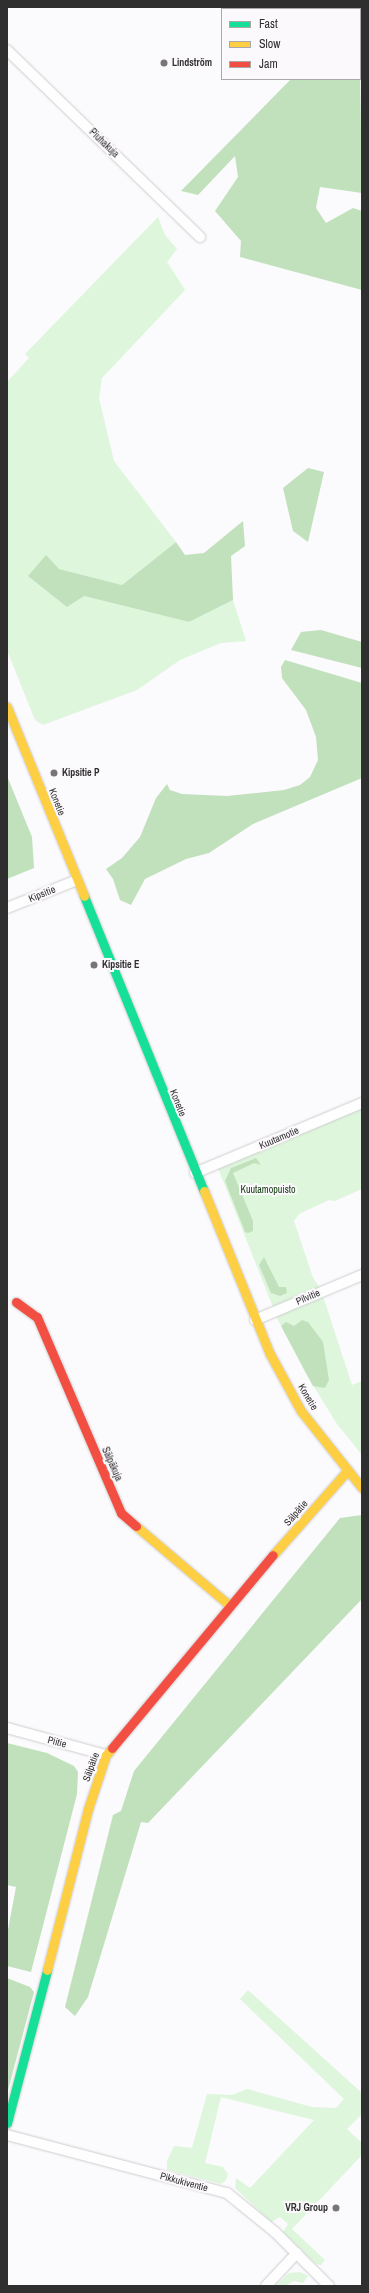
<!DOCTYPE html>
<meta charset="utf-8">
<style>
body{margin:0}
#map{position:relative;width:369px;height:2293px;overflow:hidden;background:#fbfafc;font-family:"Archivo Narrow",sans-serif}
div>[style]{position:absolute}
.green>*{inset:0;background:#def6dc}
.forest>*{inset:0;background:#c0e1bc}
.roads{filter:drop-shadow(0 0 1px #cecdcf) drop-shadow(0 0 1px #cecdcf)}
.street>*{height:10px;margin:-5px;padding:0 5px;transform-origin:5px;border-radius:5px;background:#fefeff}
.fast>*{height:9px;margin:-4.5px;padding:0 4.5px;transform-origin:4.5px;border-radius:4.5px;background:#16e098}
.slow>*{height:9px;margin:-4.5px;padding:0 4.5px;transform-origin:4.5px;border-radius:4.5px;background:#ffcf43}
.jam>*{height:9px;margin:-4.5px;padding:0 4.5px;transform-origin:4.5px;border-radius:4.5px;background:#f24e42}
.dots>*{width:11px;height:11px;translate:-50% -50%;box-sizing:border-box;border:2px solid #fcf9fd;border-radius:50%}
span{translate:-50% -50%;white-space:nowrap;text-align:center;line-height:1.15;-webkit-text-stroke:4px #fcf9fd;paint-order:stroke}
.poi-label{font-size:10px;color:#302f30;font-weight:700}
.left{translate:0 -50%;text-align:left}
.right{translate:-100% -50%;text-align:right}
.street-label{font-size:10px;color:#302f30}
.park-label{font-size:10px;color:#0b3608}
.frame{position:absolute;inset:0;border:8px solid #302f30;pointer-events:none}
.legend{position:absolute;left:221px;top:8px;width:140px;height:72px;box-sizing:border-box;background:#fcf9fd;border:1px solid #aaa8ab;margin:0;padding:5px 7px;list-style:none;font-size:12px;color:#302f30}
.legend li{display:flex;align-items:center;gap:8px;height:20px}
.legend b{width:20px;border:1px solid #aaa8ab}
</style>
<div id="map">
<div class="green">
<i style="clip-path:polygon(158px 217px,165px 235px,177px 249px,167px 262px,185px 290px,102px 378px,99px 398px,114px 461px,176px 542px,122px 585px,59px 569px,46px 555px,84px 596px,189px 622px,233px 600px,246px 641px,221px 643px,180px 660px,137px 690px,43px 725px,35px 720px,7px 650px,7px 382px,29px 358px,25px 354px)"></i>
<i style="clip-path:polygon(362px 1108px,362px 1189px,335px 1201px,329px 1200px,299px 1214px,294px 1221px,313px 1278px,320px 1288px,273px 1307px,218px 1168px)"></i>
<i style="clip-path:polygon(323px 1296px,352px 1385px,362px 1381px,362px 1455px,337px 1424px,306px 1374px,277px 1318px,277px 1315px)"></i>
<i style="clip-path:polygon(248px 1990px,362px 2093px,362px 2114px,347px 2129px,362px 2143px,362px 2155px,292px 2229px,325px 2260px,321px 2265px,316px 2264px,283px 2232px,288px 2224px,280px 2217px,271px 2222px,235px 2188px,236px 2178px,250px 2188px,314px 2120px,221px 2097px,205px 2163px,223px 2167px,228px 2174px,226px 2180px,221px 2184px,167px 2170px,167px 2161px,174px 2146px,192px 2148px,207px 2094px,232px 2095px,247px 2089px,312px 2107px,336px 2108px,344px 2099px,240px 1999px)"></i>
<i style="clip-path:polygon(300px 2272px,308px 2276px,303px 2283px,294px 2281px,285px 2286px,275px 2286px,289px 2273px)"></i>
</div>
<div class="forest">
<i style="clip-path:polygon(283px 7px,362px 7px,362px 29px,360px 32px,360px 9px)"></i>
<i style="clip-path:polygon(360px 66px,362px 193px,320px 187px,316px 208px,326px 223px,353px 208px,362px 211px,362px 290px,240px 257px,241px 241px,215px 211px,238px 177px,235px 156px,198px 195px,181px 191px,291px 79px,360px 79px)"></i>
<i style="clip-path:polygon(308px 468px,324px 472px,308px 542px,293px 531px,283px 488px)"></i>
<i style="clip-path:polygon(243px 521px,245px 546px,231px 556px,233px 600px,189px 622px,84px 596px,67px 607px,28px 576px,46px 555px,59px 569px,122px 585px,176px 542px,185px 555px,204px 553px)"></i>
<i style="clip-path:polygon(321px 630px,362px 642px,362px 668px,291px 650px,301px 632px)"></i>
<i style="clip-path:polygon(285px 660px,362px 683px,362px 778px,253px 824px,209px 853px,186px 859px,145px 879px,131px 905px,120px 900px,113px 879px,106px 869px,122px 858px,140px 837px,156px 798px,167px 784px,170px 790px,182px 794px,227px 796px,284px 790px,300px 785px,310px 777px,318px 760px,316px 737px,306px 710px,282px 678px,281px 667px)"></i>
<i style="clip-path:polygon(7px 776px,32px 837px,34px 868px,7px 879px)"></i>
<i style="clip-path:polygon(256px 1158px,261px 1165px,254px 1163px,233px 1173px,253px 1221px,253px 1231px,248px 1233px,245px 1232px,225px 1181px,231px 1168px)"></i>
<i style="clip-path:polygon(264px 1257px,279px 1287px,286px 1287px,287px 1293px,280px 1296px,271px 1293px,259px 1265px)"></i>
<i style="clip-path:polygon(302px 1320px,308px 1322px,323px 1342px,329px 1380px,325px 1388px,313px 1386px,281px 1326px,286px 1322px,294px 1326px)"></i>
<i style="clip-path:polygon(362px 1515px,362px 1599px,148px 1823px,141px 1822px,88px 1997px,75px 2016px,65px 2007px,113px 1815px,121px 1811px,134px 1771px,340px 1518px)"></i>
<i style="clip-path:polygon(7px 1743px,47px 1753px,74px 1766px,78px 1772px,77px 1794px,31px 1972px,7px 1966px,7px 1935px,16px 1887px,7px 1885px)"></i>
<i style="clip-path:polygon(7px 1978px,30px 1987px,34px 1992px,7px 2094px)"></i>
</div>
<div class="roads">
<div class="street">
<i style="left:7px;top:50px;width:269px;rotate:44.1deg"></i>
<i style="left:7px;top:908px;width:75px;rotate:-21.8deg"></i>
<i style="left:195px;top:1173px;width:181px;rotate:-22.7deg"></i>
<i style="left:255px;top:1320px;width:116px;rotate:-22.8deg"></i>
<i style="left:7px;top:1728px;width:103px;rotate:15.3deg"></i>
<i style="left:7px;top:2135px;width:228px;rotate:14.8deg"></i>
<i style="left:227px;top:2193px;width:62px;rotate:39.1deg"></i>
<i style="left:275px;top:2232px;width:76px;rotate:45deg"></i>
<i style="left:266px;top:2286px;width:45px;rotate:-46.8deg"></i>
</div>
<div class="fast">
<i style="left:84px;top:896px;width:318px;rotate:67.9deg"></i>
<i style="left:7px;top:2123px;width:158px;rotate:-75.3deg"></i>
</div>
<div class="slow">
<i style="left:7px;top:707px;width:204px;rotate:67.8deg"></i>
<i style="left:204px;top:1191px;width:176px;rotate:68deg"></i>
<i style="left:270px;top:1354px;width:65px;rotate:61.5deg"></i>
<i style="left:301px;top:1411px;width:98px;rotate:51.6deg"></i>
<i style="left:136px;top:1526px;width:122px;rotate:40.3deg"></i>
<i style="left:273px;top:1555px;width:112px;rotate:-48.6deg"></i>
<i style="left:47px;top:1970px;width:166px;rotate:-75.7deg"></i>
<i style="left:88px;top:1809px;width:57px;rotate:-71.6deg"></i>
<i style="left:106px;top:1755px;width:9px;rotate:-49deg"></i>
</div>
<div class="jam">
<i style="left:16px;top:1302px;width:26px;rotate:36deg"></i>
<i style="left:37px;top:1317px;width:213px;rotate:66.8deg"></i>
<i style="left:121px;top:1513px;width:20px;rotate:41deg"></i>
<i style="left:112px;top:1748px;width:251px;rotate:-50.2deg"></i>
</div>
</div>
<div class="dots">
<i style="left:164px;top:63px;background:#777677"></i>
<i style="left:54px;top:773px;background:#777677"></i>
<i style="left:94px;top:965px;background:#777677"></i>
<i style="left:336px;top:2208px;background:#777677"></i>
</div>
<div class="poi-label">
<span class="left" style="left:172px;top:63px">Lindström</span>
<span class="left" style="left:62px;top:773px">Kipsitie P</span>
<span class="left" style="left:102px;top:965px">Kipsitie E</span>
<span class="right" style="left:328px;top:2208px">VRJ Group</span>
</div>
<div class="street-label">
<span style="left:104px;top:143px;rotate:44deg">Piuhakuja</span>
<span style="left:57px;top:802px;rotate:68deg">Konetie</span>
<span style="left:42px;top:894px;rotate:-22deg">Kipsitie</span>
<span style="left:178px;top:1103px;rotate:68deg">Konetie</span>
<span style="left:279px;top:1138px;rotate:-23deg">Kuutamotie</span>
<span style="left:308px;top:1297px;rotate:-23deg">Pilvitie</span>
<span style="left:308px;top:1397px;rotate:59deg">Konetie</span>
<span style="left:112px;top:1464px;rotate:66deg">Sälpäkuja</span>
<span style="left:296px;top:1513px;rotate:-49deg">Sälpätie</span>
<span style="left:57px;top:1742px;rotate:15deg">Piitie</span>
<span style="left:91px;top:1767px;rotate:-70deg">Sälpätie</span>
<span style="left:184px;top:2182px;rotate:15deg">Pikkukiventie</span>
</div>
<div class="park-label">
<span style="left:268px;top:1190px">Kuutamopuisto</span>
</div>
<div class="frame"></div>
<ul class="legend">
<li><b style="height:5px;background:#16e098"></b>Fast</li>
<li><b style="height:5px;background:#ffcf43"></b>Slow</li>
<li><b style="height:5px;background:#f24e42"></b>Jam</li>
</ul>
</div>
